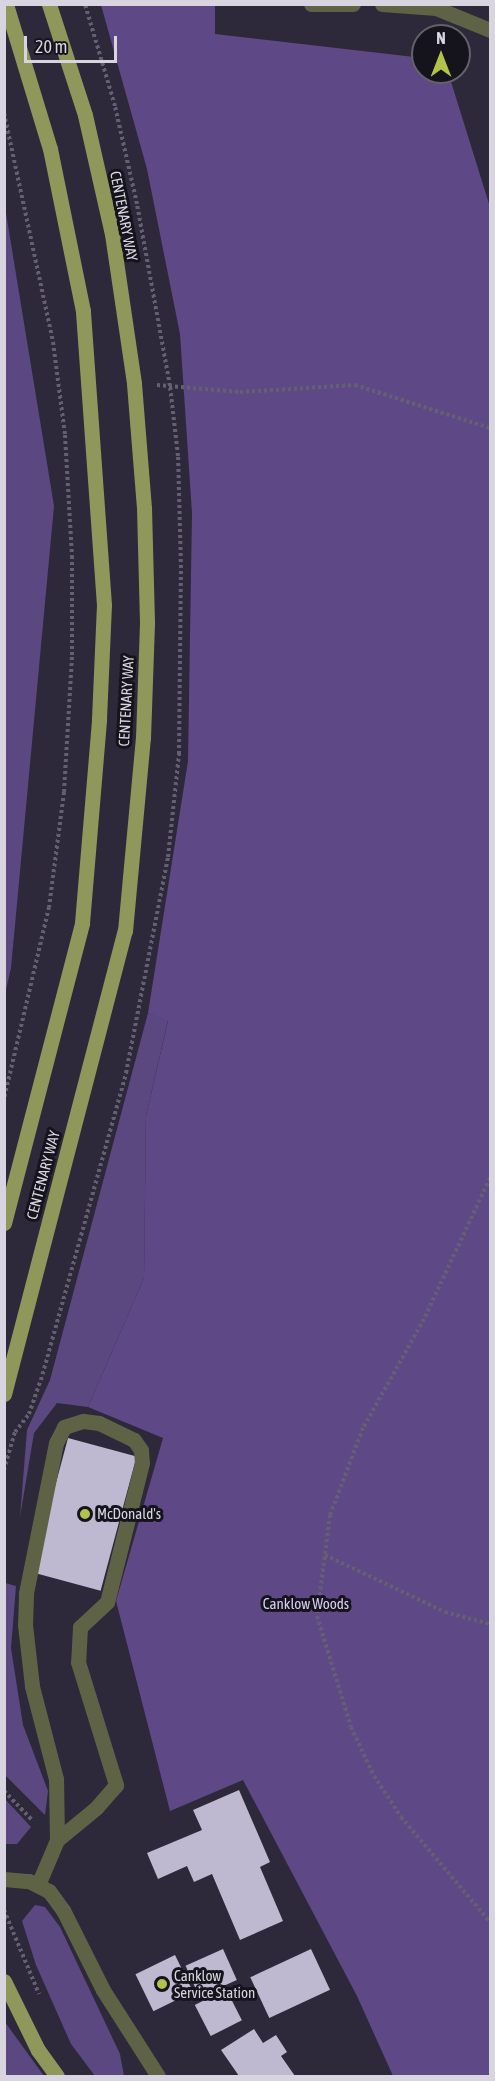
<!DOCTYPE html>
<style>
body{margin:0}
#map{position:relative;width:495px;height:2081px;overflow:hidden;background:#2e283b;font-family:"Asap Condensed",sans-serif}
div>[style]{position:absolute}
.green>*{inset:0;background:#5b4880}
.forest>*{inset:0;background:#5e4886}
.building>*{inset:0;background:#beb8d0;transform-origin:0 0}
.path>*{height:4px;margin-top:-2px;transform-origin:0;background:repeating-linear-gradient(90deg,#656071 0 3px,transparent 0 6px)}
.lane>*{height:15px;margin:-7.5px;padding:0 7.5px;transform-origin:7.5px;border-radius:7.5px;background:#5e6345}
.primary>*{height:15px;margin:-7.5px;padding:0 7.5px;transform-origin:7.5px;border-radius:7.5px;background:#8f985a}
.dots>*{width:16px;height:16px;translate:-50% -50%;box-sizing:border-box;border:3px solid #15131b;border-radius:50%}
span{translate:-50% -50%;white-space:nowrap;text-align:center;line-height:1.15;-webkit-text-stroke:6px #15131b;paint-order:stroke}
.street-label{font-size:15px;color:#d8d5e1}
.poi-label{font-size:15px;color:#d8d5e1}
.left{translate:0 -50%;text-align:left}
.park-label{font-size:15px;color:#d8cef3}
.frame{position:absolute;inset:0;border:6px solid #d8d5e1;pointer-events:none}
.north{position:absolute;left:411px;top:24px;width:60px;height:60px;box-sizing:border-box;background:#15131b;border:2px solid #63616a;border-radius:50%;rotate:0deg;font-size:16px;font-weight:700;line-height:24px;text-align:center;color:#d8d5e1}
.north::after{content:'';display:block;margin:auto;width:21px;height:27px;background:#b3c24b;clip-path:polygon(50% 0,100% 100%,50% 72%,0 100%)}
.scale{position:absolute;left:24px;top:36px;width:93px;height:27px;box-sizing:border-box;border:3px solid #d8d5e1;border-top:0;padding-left:8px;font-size:18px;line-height:21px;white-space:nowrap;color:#d8d5e1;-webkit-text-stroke:4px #15131b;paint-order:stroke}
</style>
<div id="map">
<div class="green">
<i style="clip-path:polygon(4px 201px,54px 506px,11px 968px,5px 994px)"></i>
<i style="clip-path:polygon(148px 1013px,168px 1020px,146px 1116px,144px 1278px,88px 1407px,57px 1403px,34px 1433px,20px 1517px,27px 1430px,50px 1380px)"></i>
<i style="clip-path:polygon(5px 1583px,16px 1586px,11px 1648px,23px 1725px,48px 1791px,45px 1815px,5px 1775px)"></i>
<i style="clip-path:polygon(5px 1799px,31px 1827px,17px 1844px,5px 1844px)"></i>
<i style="clip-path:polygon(35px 1905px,45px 1907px,60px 1927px,120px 2054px,124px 2076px,95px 2076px,71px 2044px,36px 1965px,22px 1921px)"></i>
<i style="clip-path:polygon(5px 2022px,44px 2076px,5px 2076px)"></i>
</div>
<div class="forest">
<i style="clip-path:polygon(101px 5px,215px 5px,215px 34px,423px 58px,423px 72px,448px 72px,490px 207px,490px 2076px,393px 2076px,357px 1996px,243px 1780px,170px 1811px,116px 1601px,163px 1438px,88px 1407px,144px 1278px,146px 1116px,168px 1021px,148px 1013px,188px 761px,192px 513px,180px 334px,147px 169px)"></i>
</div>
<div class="building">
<i style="left:68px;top:1438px;width:71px;height:139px;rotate:15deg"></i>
<i style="clip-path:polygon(239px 1790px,270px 1862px,260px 1867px,283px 1921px,240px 1940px,212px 1874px,194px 1882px,187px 1866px,158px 1879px,147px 1853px,202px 1830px,193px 1810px)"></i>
<i style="left:223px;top:1949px;width:34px;height:41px;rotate:66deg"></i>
<i style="left:311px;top:1949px;width:45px;height:67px;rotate:65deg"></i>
<i style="left:175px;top:1955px;width:41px;height:44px;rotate:64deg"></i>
<i style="left:226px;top:1989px;width:35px;height:35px;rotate:63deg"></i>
<i style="clip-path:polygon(254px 2029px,263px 2043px,276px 2035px,287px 2052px,281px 2056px,295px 2076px,239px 2076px,221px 2050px)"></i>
</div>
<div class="path">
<i style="left:4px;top:113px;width:234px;rotate:77.9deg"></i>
<i style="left:53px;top:342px;width:94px;rotate:82.6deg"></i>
<i style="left:65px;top:435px;width:121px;rotate:86.7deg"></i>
<i style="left:72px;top:556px;width:101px;rotate:90deg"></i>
<i style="left:72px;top:657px;width:135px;rotate:93.4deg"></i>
<i style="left:64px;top:792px;width:116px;rotate:97.4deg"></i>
<i style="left:49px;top:907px;width:197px;rotate:103.2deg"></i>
<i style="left:157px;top:385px;width:83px;rotate:4.8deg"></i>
<i style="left:240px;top:392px;width:115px;rotate:-3.5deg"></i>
<i style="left:355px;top:385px;width:142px;rotate:17.7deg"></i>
<i style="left:490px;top:1178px;width:156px;rotate:115.1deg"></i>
<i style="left:424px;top:1319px;width:125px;rotate:119.2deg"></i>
<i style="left:363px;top:1428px;width:93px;rotate:110.8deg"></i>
<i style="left:330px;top:1515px;width:102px;rotate:97.3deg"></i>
<i style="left:317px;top:1616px;width:116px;rotate:73deg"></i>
<i style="left:351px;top:1727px;width:54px;rotate:64.9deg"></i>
<i style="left:374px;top:1776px;width:49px;rotate:56.6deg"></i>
<i style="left:401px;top:1817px;width:138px;rotate:49.7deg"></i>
<i style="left:4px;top:1470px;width:40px;rotate:-74deg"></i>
<i style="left:15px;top:1432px;width:23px;rotate:-52deg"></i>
<i style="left:29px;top:1414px;width:36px;rotate:-71deg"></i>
<i style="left:41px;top:1380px;width:319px;rotate:-74.5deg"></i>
<i style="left:126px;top:1073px;width:220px;rotate:-79deg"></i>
<i style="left:168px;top:857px;width:104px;rotate:-83.9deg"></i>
<i style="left:179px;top:754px;width:186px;rotate:-89.4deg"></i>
<i style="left:181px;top:568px;width:112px;rotate:-91.5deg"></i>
<i style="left:178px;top:456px;width:70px;rotate:-96.5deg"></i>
<i style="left:170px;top:386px;width:185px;rotate:-100.3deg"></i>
<i style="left:137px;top:204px;width:100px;rotate:-102.7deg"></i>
<i style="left:115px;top:106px;width:106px;rotate:-106.4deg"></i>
<i style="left:325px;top:1555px;width:133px;rotate:25.4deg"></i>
<i style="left:445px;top:1612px;width:47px;rotate:14.9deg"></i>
<i style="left:4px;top:1791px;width:42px;rotate:46deg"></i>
<i style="left:4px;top:1910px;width:91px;rotate:67.4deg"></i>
</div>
<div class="lane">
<i style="left:311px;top:4px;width:42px"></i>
<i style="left:382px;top:4px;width:54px;rotate:4.2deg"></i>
<i style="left:436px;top:8px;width:58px;rotate:22.2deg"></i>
<i style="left:83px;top:1421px;width:16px;rotate:7deg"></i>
<i style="left:99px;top:1423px;width:39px;rotate:26deg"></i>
<i style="left:134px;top:1440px;width:12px;rotate:55deg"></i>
<i style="left:141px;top:1450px;width:13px;rotate:86deg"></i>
<i style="left:142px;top:1463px;width:143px;rotate:104.1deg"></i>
<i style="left:107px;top:1602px;width:37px;rotate:137deg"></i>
<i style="left:80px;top:1627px;width:35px;rotate:93deg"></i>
<i style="left:78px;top:1662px;width:129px;rotate:72.8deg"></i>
<i style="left:116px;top:1785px;width:30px;rotate:131deg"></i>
<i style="left:96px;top:1808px;width:50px;rotate:140.6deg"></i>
<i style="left:57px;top:1840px;width:61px;rotate:-90.9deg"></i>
<i style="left:56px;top:1779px;width:96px;rotate:-104.5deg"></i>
<i style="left:32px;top:1686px;width:61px;rotate:-96.5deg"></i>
<i style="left:25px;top:1625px;width:32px;rotate:-88deg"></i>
<i style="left:26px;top:1593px;width:153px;rotate:-78.7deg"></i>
<i style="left:56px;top:1443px;width:18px;rotate:-63deg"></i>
<i style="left:64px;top:1427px;width:20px;rotate:-18deg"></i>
<i style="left:4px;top:1879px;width:25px;rotate:5deg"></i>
<i style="left:29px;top:1881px;width:22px;rotate:27deg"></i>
<i style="left:49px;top:1891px;width:24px;rotate:54deg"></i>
<i style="left:63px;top:1910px;width:89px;rotate:63.4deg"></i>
<i style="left:103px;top:1990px;width:102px;rotate:57.4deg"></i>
<i style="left:38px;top:1885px;width:49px;rotate:-67.1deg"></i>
</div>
<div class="primary">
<i style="left:4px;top:1223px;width:310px;rotate:-75.4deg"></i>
<i style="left:82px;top:923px;width:205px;rotate:-85.2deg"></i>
<i style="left:99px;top:719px;width:114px;rotate:-87.5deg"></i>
<i style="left:104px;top:605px;width:295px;rotate:-94.1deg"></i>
<i style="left:83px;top:311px;width:165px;rotate:-101.5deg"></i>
<i style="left:50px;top:149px;width:152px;rotate:-106.9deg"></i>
<i style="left:4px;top:1394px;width:479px;rotate:-75.4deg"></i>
<i style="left:125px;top:931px;width:194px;rotate:-84.7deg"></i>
<i style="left:143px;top:738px;width:116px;rotate:-88deg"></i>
<i style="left:147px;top:622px;width:114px;rotate:-91.5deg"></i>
<i style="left:144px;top:508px;width:125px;rotate:-94.6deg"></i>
<i style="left:134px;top:383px;width:151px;rotate:-98.4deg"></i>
<i style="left:112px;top:234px;width:122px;rotate:-102.8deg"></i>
<i style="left:85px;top:115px;width:117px;rotate:-108deg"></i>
<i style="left:4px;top:1981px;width:77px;rotate:63.8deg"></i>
<i style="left:38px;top:2050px;width:32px;rotate:54deg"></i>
</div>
<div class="dots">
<i style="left:85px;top:1514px;background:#b3c24b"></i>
<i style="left:162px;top:1984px;background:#b3c24b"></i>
</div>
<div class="street-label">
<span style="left:124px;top:216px;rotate:79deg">CENTENARY WAY</span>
<span style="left:126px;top:701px;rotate:-87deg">CENTENARY WAY</span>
<span style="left:43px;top:1175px;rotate:-75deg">CENTENARY WAY</span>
</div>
<div class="poi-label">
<span class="left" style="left:97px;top:1514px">McDonald's</span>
<span class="left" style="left:174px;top:1984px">Canklow<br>Service Station</span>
</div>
<div class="park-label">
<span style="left:306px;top:1604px">Canklow Woods</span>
</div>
<div class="frame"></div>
<div class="north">N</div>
<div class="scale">20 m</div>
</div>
